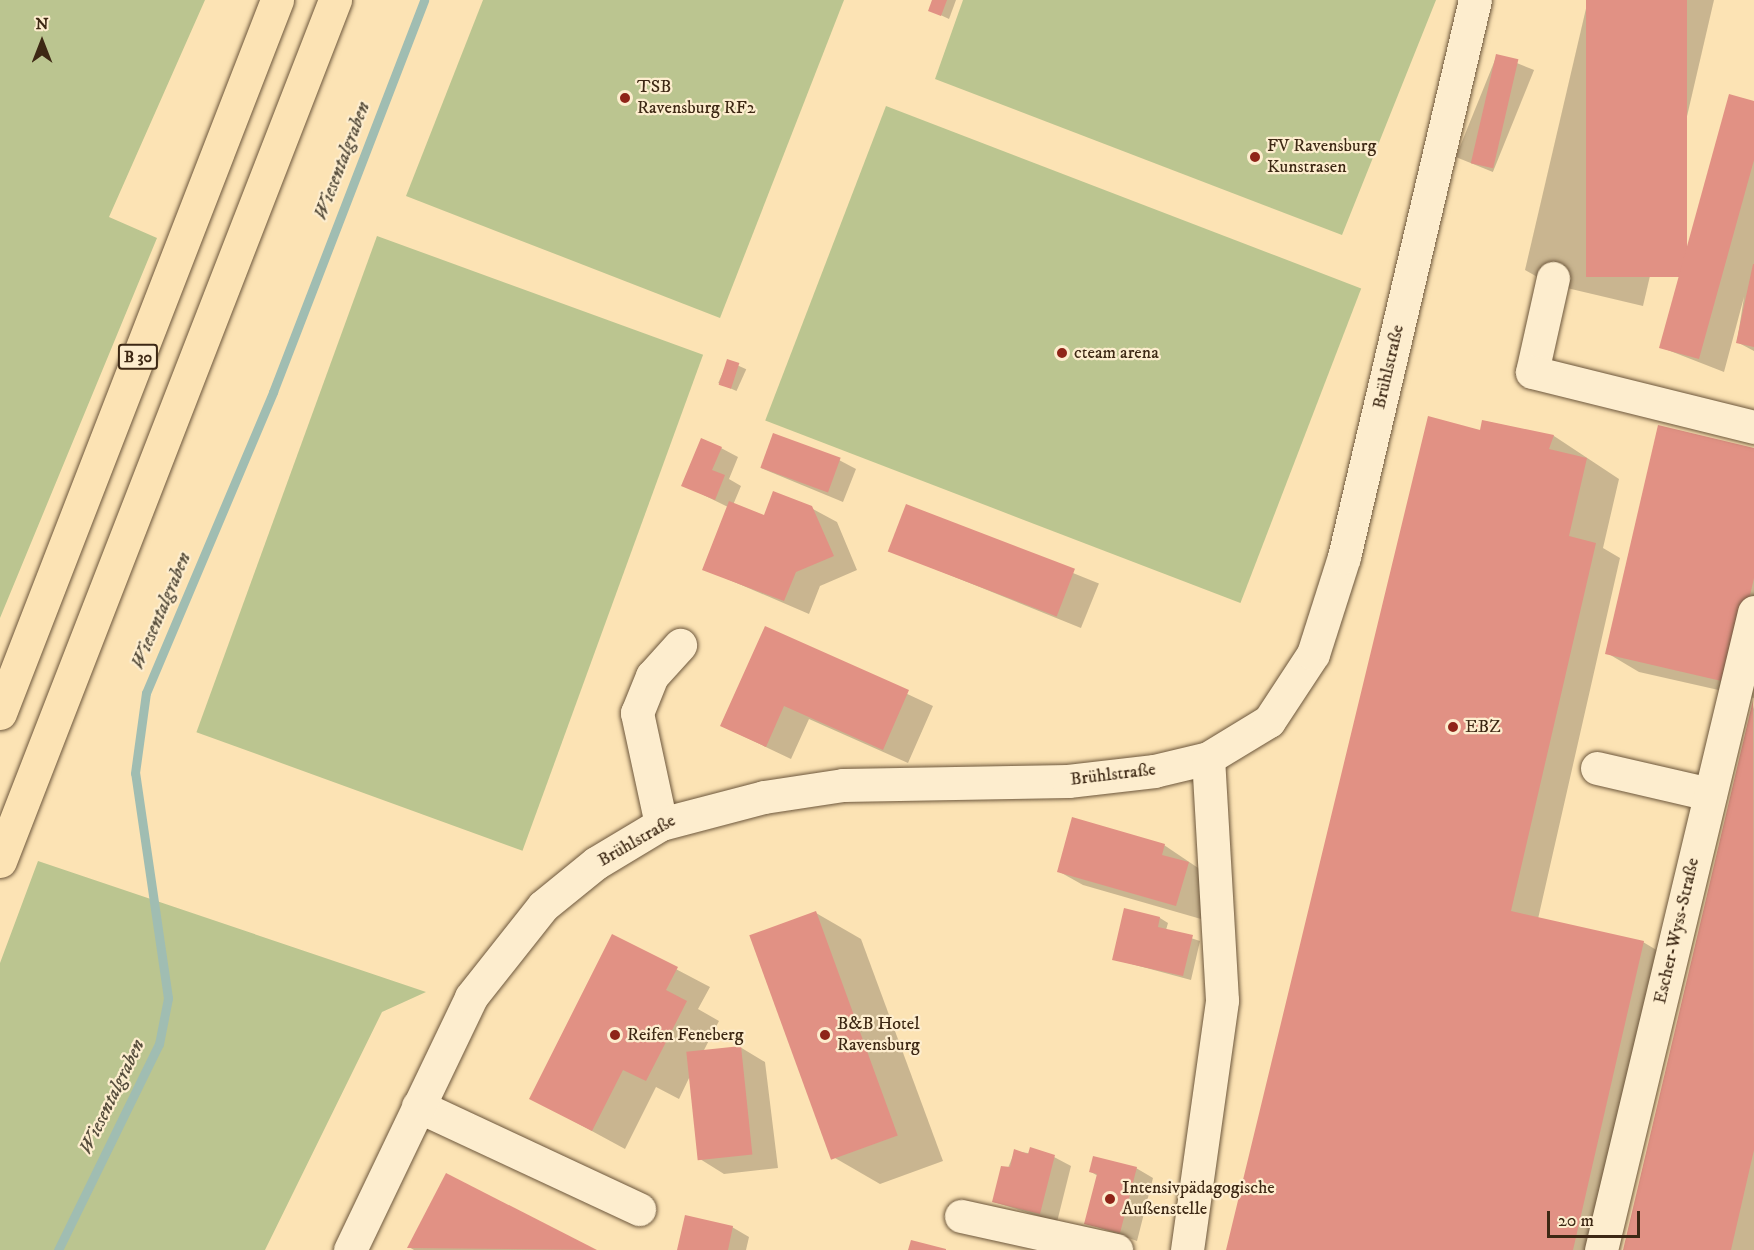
<!DOCTYPE html>
<meta charset="utf-8">
<style>
body{margin:0}
#map{position:relative;width:1754px;height:1250px;overflow:hidden;background:#fce3b4;font-family:"IM FELL DW Pica",serif}
div>[style]{position:absolute}
.green>*{inset:0;background:#bbc590;transform-origin:0 0}
.shadow>*{inset:0;background:#0003;transform-origin:0 0}
.stream>*{height:9px;margin:-4.5px;padding:0 4.5px;transform-origin:4.5px;border-radius:4.5px;background:#a0bdb2}
.building>*{inset:0;background:#e19184;transform-origin:0 0}
.roads{filter:drop-shadow(0 0 2px #6d573c) drop-shadow(0 0 2px #6d573c)}
.minor>*{height:33px;margin:-16.5px;padding:0 16.5px;transform-origin:16.5px;border-radius:16.5px;background:#fdedce}
.highway>*{height:33px;margin:-16.5px;padding:0 16.5px;transform-origin:16.5px;border-radius:16.5px;background:#fce3b4}
.dots>*{width:16px;height:16px;translate:-50% -50%;box-sizing:border-box;border:3px solid #fdedce;border-radius:50%}
span{translate:-50% -50%;white-space:nowrap;text-align:center;line-height:1.15;-webkit-text-stroke:4.5px #fdedce;paint-order:stroke}
.shield-label span{padding:2px 4px;background:#fdedce;border:2px solid;border-radius:4px;-webkit-text-stroke-width:0}
.shield-label{font-size:16px;color:#3d2814;font-weight:700}
.poi-label{font-size:18px;color:#3d2814}
.left{translate:0 -50%;text-align:left}
.street-label{font-size:18px;color:#3d2814}
.water-label{font-size:20px;color:#564d3c;font-style:italic}
.north{position:absolute;left:12px;top:12px;width:60px;height:60px;-webkit-text-stroke:4px #fdedce;paint-order:stroke;rotate:0deg;font-size:16px;font-weight:700;line-height:24px;text-align:center;color:#3d2814}
.north::after{content:'';display:block;margin:auto;width:21px;height:27px;background:#3d2814;clip-path:polygon(50% 0,100% 100%,50% 72%,0 100%)}
.scale{position:absolute;left:1547px;top:1211px;width:93px;height:27px;box-sizing:border-box;border:3px solid #3d2814;border-top:0;padding-left:8px;font-size:18px;line-height:21px;white-space:nowrap;color:#3d2814;-webkit-text-stroke:4px #fdedce;paint-order:stroke}
</style>
<div id="map">
<div class="green">
<i style="clip-path:polygon(0 0,205px 0,109px 217px,157px 238px,0 618px)"></i>
<i style="clip-path:polygon(483px 0,844px 0,720px 318px,406px 196px)"></i>
<i style="clip-path:polygon(963px 0,1436px 0,1342px 235px,935px 79px)"></i>
<i style="left:886px;top:106px;width:509px;height:337px;rotate:21deg"></i>
<i style="left:377px;top:236px;width:347px;height:528px;rotate:20deg"></i>
<i style="clip-path:polygon(38px 861px,426px 992px,382px 1012px,265px 1250px,0 1250px,0 963px)"></i>
</div>
<div class="shadow">
<i style="clip-path:polygon(934px 0,956px 0,949px 19px,930px 10px)"></i>
<i style="clip-path:polygon(1588px 0,1714px 0,1643px 306px,1550px 284px,1525px 270px)"></i>
<i style="left:1497px;top:55px;width:40px;height:110px;rotate:22deg"></i>
<i style="clip-path:polygon(1754px 102px,1754px 351px,1737px 342px,1744px 297px,1724px 372px,1660px 347px)"></i>
<i style="left:728px;top:361px;width:20px;height:24px;rotate:24deg"></i>
<i style="clip-path:polygon(1429px 418px,1481px 432px,1484px 421px,1554px 436px,1619px 479px,1603px 548px,1620px 558px,1538px 919px,1643px 942px,1675px 961px,1609px 1250px,1228px 1250px)"></i>
<i style="clip-path:polygon(721px 448px,738px 457px,729px 479px,741px 486px,733px 505px,765px 517px,811px 508px,837px 522px,857px 570px,820px 586px,809px 614px,704px 569px,728px 507px,683px 485px)"></i>
<i style="clip-path:polygon(1754px 449px,1754px 698px,1639px 672px,1607px 653px)"></i>
<i style="clip-path:polygon(839px 460px,856px 469px,843px 502px,761px 468px)"></i>
<i style="left:907px;top:506px;width:207px;height:48px;rotate:22deg"></i>
<i style="clip-path:polygon(766px 628px,933px 706px,908px 763px,809px 719px,791px 759px,722px 726px)"></i>
<i style="clip-path:polygon(1754px 705px,1754px 1250px,1628px 1250px)"></i>
<i style="clip-path:polygon(1164px 845px,1213px 878px,1201px 919px,1083px 885px,1058px 871px)"></i>
<i style="clip-path:polygon(1125px 910px,1160px 918px,1168px 923px,1166px 930px,1200px 941px,1191px 980px,1113px 959px)"></i>
<i style="clip-path:polygon(816px 913px,861px 939px,943px 1161px,880px 1184px,835px 1158px)"></i>
<i style="clip-path:polygon(613px 936px,710px 987px,698px 1009px,719px 1021px,703px 1052px,740px 1047px,765px 1062px,778px 1168px,724px 1174px,700px 1159px,690px 1076px,679px 1099px,656px 1087px,625px 1149px,531px 1098px)"></i>
<i style="clip-path:polygon(1015px 1151px,1054px 1157px,1071px 1166px,1057px 1222px,994px 1202px)"></i>
<i style="clip-path:polygon(1136px 1168px,1153px 1178px,1137px 1241px,1086px 1223px,1098px 1176px,1091px 1172px)"></i>
<i style="clip-path:polygon(446px 1175px,594px 1250px,414px 1250px,409px 1247px)"></i>
<i style="clip-path:polygon(732px 1227px,749px 1237px,746px 1250px,679px 1250px)"></i>
</div>
<div class="stream">
<i style="left:58px;top:1250px;width:229px;rotate:-63.9deg"></i>
<i style="left:159px;top:1044px;width:47px;rotate:-78.9deg"></i>
<i style="left:168px;top:998px;width:227px;rotate:-98.3deg"></i>
<i style="left:135px;top:773px;width:81px;rotate:-82.2deg"></i>
<i style="left:146px;top:693px;width:327px;rotate:-67.1deg"></i>
<i style="left:273px;top:392px;width:420px;rotate:-68.9deg"></i>
</div>
<div class="building">
<i style="clip-path:polygon(932px 0,947px 0,941px 16px,928px 11px)"></i>
<i style="left:1586px;top:0;width:101px;height:277px"></i>
<i style="left:1496px;top:54px;width:23px;height:112px;rotate:13deg"></i>
<i style="clip-path:polygon(1729px 94px,1754px 101px,1754px 160px,1699px 359px,1659px 348px)"></i>
<i style="clip-path:polygon(1753px 264px,1754px 264px,1754px 347px,1736px 343px)"></i>
<i style="left:727px;top:359px;width:13px;height:27px;rotate:18deg"></i>
<i style="clip-path:polygon(1428px 416px,1480px 430px,1482px 420px,1554px 435px,1549px 449px,1587px 458px,1569px 536px,1596px 543px,1511px 911px,1644px 941px,1573px 1250px,1226px 1250px)"></i>
<i style="clip-path:polygon(1658px 425px,1754px 448px,1754px 578px,1730px 683px,1605px 654px)"></i>
<i style="left:773px;top:433px;width:72px;height:37px;rotate:20deg"></i>
<i style="clip-path:polygon(701px 438px,722px 447px,712px 470px,725px 475px,715px 500px,681px 486px)"></i>
<i style="clip-path:polygon(773px 491px,812px 506px,834px 556px,796px 572px,784px 601px,702px 570px,729px 501px,764px 515px)"></i>
<i style="left:906px;top:504px;width:181px;height:51px;rotate:21deg"></i>
<i style="clip-path:polygon(765px 626px,909px 690px,883px 750px,784px 706px,766px 747px,720px 726px)"></i>
<i style="clip-path:polygon(1753px 700px,1754px 1150px,1731px 1250px,1623px 1250px)"></i>
<i style="clip-path:polygon(1072px 817px,1165px 844px,1162px 855px,1189px 862px,1176px 906px,1057px 872px)"></i>
<i style="clip-path:polygon(1124px 908px,1160px 917px,1158px 927px,1193px 935px,1183px 976px,1112px 960px)"></i>
<i style="left:816px;top:911px;width:239px;height:71px;rotate:70deg"></i>
<i style="clip-path:polygon(612px 934px,678px 967px,666px 990px,687px 1001px,646px 1081px,623px 1070px,592px 1131px,529px 1099px)"></i>
<i style="left:741px;top:1046px;width:109px;height:55px;rotate:84deg"></i>
<i style="clip-path:polygon(1030px 1147px,1055px 1155px,1040px 1214px,992px 1202px,1001px 1166px,1010px 1167px,1014px 1149px,1028px 1154px)"></i>
<i style="clip-path:polygon(1093px 1156px,1137px 1167px,1120px 1233px,1084px 1224px,1097px 1174px,1089px 1172px)"></i>
<i style="clip-path:polygon(446px 1173px,597px 1250px,407px 1248px)"></i>
<i style="clip-path:polygon(685px 1215px,733px 1226px,728px 1250px,677px 1250px)"></i>
<i style="clip-path:polygon(911px 1240px,946px 1249px,946px 1250px,908px 1250px)"></i>
</div>
<div class="roads">
<div class="minor">
<i style="left:1553px;top:278px;width:96px;rotate:102.6deg"></i>
<i style="left:1532px;top:372px;width:229px;rotate:13.9deg"></i>
<i style="left:1597px;top:768px;width:116px;rotate:13deg"></i>
<i style="left:661px;top:824px;width:114px;rotate:-102.2deg"></i>
<i style="left:637px;top:713px;width:40px;rotate:-68deg"></i>
<i style="left:652px;top:676px;width:42px;rotate:-47.9deg"></i>
<i style="left:418px;top:1106px;width:244px;rotate:25deg"></i>
<i style="left:961px;top:1216px;width:159px;rotate:12.4deg"></i>
<i style="left:350px;top:1250px;width:280px;rotate:-64.4deg"></i>
<i style="left:471px;top:997px;width:116px;rotate:-51.6deg"></i>
<i style="left:543px;top:906px;width:68px;rotate:-39.1deg"></i>
<i style="left:596px;top:863px;width:76px;rotate:-31deg"></i>
<i style="left:661px;top:824px;width:106px;rotate:-14.7deg"></i>
<i style="left:764px;top:797px;width:80px;rotate:-8.6deg"></i>
<i style="left:843px;top:785px;width:225px;rotate:-1deg"></i>
<i style="left:1068px;top:781px;width:87px;rotate:-6.6deg"></i>
<i style="left:1154px;top:771px;width:56px;rotate:-13.5deg"></i>
<i style="left:1208px;top:758px;width:71px;rotate:-31.2deg"></i>
<i style="left:1269px;top:721px;width:80px;rotate:-56.7deg"></i>
<i style="left:1313px;top:654px;width:102px;rotate:-72.3deg"></i>
<i style="left:1344px;top:557px;width:572px;rotate:-76.77deg"></i>
<i style="left:1187px;top:1250px;width:252px;rotate:-82deg"></i>
<i style="left:1222px;top:1000px;width:242px;rotate:-93.3deg"></i>
<i style="left:1601px;top:1250px;width:656px;rotate:-76.51deg"></i>
</div>
<div class="highway">
<i style="left:0;top:713px;width:765px;rotate:-68.77deg"></i>
<i style="left:0;top:861px;width:924px;rotate:-68.74deg"></i>
</div>
</div>
<div class="dots">
<i style="left:625px;top:98px;background:#8f2418"></i>
<i style="left:1255px;top:157px;background:#8f2418"></i>
<i style="left:1062px;top:353px;background:#8f2418"></i>
<i style="left:1453px;top:727px;background:#8f2418"></i>
<i style="left:615px;top:1035px;background:#8f2418"></i>
<i style="left:825px;top:1035px;background:#8f2418"></i>
<i style="left:1110px;top:1199px;background:#8f2418"></i>
</div>
<div class="shield-label">
<span style="left:138px;top:357px">B 30</span>
</div>
<div class="poi-label">
<span class="left" style="left:637px;top:98px">TSB<br>Ravensburg RF2</span>
<span class="left" style="left:1267px;top:157px">FV Ravensburg<br>Kunstrasen</span>
<span class="left" style="left:1074px;top:353px">cteam arena</span>
<span class="left" style="left:1465px;top:727px">EBZ</span>
<span class="left" style="left:837px;top:1035px">B&amp;B Hotel<br>Ravensburg</span>
<span class="left" style="left:627px;top:1035px">Reifen Feneberg</span>
<span class="left" style="left:1122px;top:1199px">Intensivpädagogische<br>Außenstelle</span>
</div>
<div class="street-label">
<span style="left:1389px;top:367px;rotate:-77deg">Brühlstraße</span>
<span style="left:1113px;top:775px;rotate:-7deg">Brühlstraße</span>
<span style="left:637px;top:841px;rotate:-30deg">Brühlstraße</span>
<span style="left:1677px;top:931px;rotate:-77deg">Escher-Wyss-Straße</span>
</div>
<div class="water-label">
<span style="left:342px;top:161px;rotate:-69deg">Wiesentalgraben</span>
<span style="left:161px;top:611px;rotate:-67deg">Wiesentalgraben</span>
<span style="left:112px;top:1097px;rotate:-64deg">Wiesentalgraben</span>
</div>
<div class="north">N</div>
<div class="scale">20 m</div>
</div>
